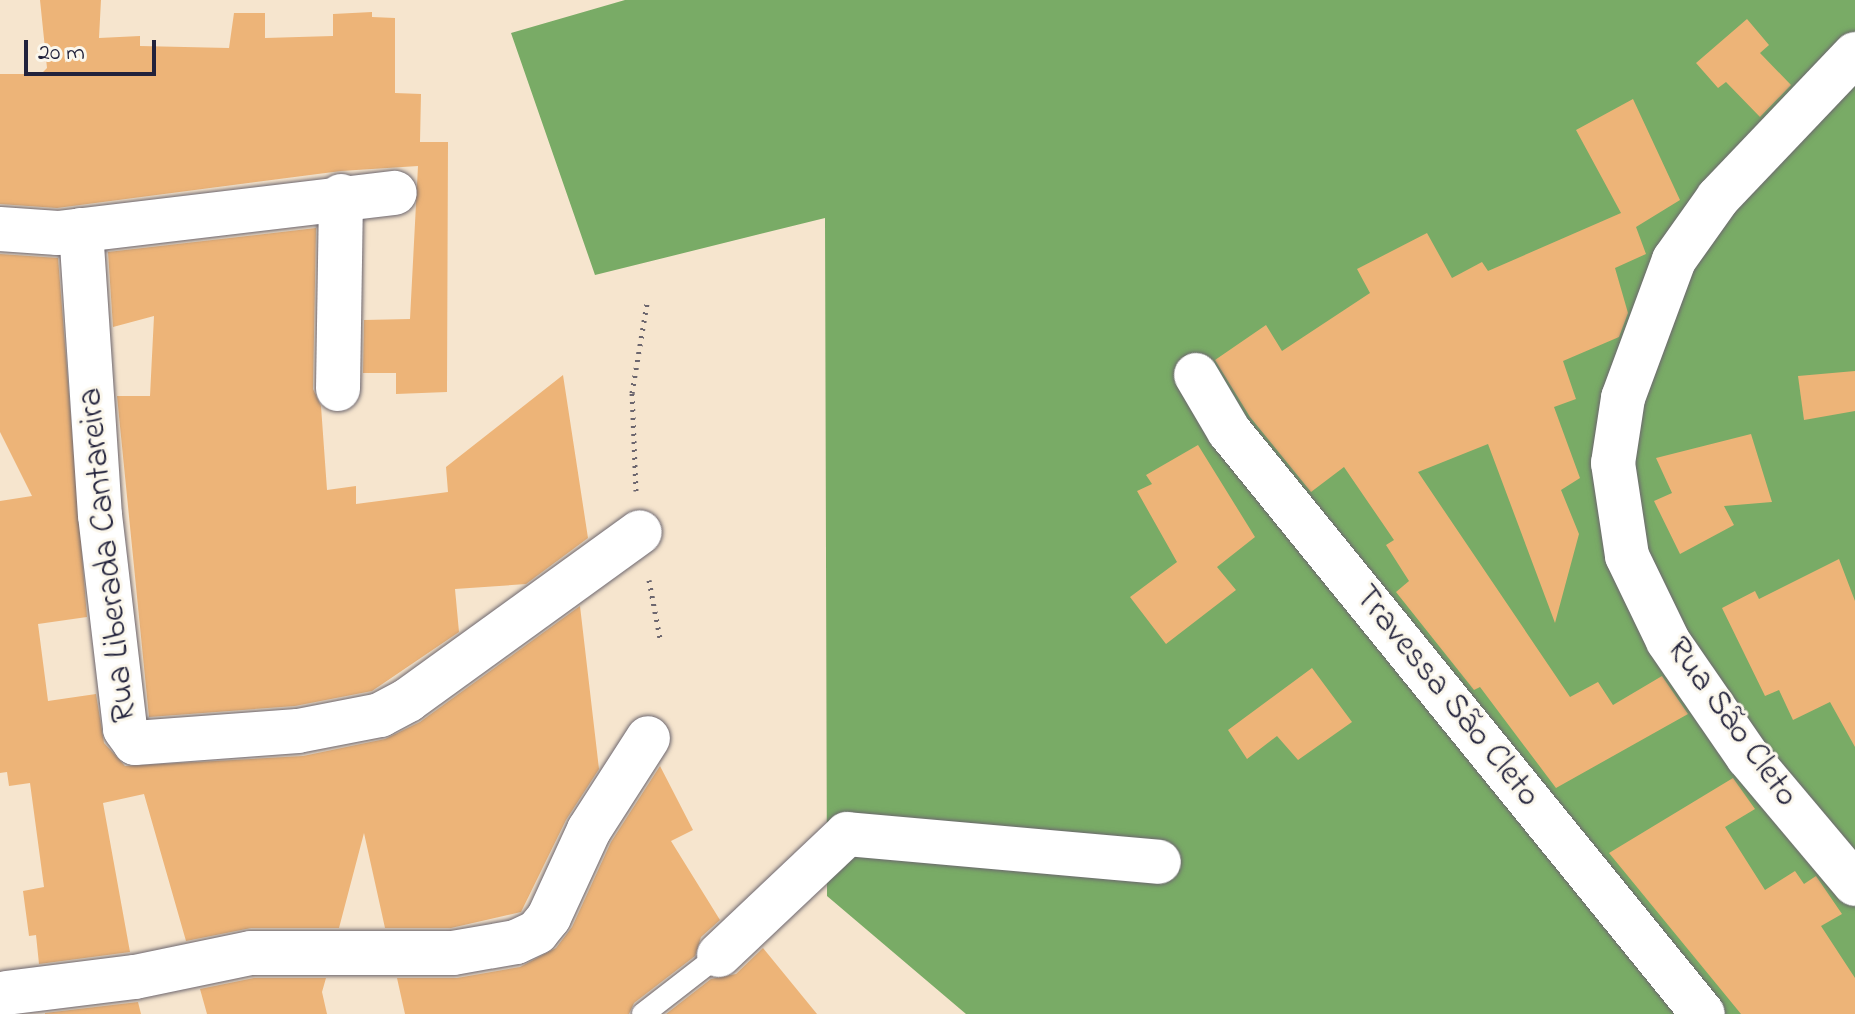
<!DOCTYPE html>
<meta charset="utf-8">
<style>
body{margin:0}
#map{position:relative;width:1855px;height:1014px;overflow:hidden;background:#f6e5ce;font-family:"Indie Flower",sans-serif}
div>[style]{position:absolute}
.forest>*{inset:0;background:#79ab66}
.building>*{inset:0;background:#edb478}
.path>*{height:5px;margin-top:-2.5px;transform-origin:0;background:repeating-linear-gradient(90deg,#6c666e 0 2px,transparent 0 8px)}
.roads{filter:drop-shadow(0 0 2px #6c666e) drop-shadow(0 0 2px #6c666e)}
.lane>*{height:22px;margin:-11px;padding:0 11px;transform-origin:11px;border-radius:11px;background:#fff}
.street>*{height:44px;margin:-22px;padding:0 22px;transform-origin:22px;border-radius:22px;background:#fff}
span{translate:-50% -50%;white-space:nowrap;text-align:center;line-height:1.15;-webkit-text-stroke:6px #fbf7ec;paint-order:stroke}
.street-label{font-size:34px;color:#22223b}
.scale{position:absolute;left:24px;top:40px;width:132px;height:36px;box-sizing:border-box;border:4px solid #22223b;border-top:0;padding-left:10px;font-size:24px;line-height:28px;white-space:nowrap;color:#22223b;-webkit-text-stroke:6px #fbf7ec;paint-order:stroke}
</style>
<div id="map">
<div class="forest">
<i style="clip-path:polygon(625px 0,1855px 0,1855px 1014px,966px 1014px,827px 896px,825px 218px,595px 275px,511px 33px)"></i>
</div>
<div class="building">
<i style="clip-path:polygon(40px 0,101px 0,99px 38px,140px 36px,140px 46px,229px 48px,234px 13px,265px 13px,265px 38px,333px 36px,333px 14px,372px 12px,372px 17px,395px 18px,395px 93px,421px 94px,420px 142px,448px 142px,447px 392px,396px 394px,396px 373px,363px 373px,364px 320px,410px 319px,418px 166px,341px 171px,57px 208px,0 204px,0 74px,41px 74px,47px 68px)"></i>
<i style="clip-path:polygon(1747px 19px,1769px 45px,1760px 53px,1791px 85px,1760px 117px,1726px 82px,1718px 88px,1696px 63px)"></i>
<i style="clip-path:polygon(1633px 99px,1680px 200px,1636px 227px,1646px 254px,1615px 268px,1628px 313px,1619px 337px,1563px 361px,1576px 399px,1554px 407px,1580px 478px,1561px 490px,1579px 534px,1555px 623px,1488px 444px,1418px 472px,1570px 697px,1598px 682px,1613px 705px,1662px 676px,1688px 714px,1556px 788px,1480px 687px,1474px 690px,1396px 592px,1409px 581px,1386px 545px,1394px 540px,1344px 467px,1311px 492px,1250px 417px,1215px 360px,1266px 325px,1282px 351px,1370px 293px,1357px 269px,1427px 233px,1452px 278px,1482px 262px,1488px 271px,1621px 213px,1576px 130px)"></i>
<i style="clip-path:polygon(316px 228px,313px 389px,321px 406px,327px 490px,356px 486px,356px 504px,448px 492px,446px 467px,563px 375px,588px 538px,526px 584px,455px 589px,459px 632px,372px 691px,295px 706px,149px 717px,117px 396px,150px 396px,154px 316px,113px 327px,108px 252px)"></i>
<i style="clip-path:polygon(0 254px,58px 258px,87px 617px,38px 624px,48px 701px,96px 694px,104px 743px,125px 766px,303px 756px,385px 739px,420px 722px,580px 606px,599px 769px,566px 820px,521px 912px,451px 928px,385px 928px,364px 833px,339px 928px,251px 928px,186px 941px,144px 794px,103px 803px,130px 952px,39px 964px,36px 935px,29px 936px,23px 891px,44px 887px,30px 783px,9px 786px,7px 772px,0 773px,0 501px,32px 496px,0 432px)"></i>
<i style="clip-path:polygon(1855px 371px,1855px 411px,1804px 420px,1798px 376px)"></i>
<i style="clip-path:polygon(1751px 434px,1772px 502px,1724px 506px,1734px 525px,1680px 554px,1654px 501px,1672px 493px,1656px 458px)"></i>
<i style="clip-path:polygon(1198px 445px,1255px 537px,1217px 567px,1236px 590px,1166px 644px,1130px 597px,1177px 562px,1137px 491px,1152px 484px,1146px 475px)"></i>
<i style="clip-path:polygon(1839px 559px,1855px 601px,1855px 747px,1830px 702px,1793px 720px,1779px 690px,1765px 696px,1722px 608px,1755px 591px,1759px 599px)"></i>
<i style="clip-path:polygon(1312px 668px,1352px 722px,1298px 760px,1277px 736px,1247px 759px,1228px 730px)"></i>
<i style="clip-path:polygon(660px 766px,693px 830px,671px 841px,720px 920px,701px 937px,695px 956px,634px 1003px,629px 1014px,405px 1014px,397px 978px,457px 978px,520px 967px,556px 948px,572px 927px,611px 842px)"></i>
<i style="clip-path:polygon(1733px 778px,1755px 809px,1725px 827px,1765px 890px,1795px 871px,1804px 884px,1816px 876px,1842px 914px,1821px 926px,1855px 978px,1855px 1014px,1741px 1014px,1609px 853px)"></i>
<i style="clip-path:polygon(763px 948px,817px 1014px,666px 1014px,711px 979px,736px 974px)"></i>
<i style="clip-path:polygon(254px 978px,326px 978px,322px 992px,327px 1014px,207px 1014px,200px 989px)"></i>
<i style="clip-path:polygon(138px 1002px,141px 1014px,45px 1014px,45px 1013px)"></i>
</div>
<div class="path">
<i style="left:636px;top:491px;width:98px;rotate:-92.3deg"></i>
<i style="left:632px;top:393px;width:91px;rotate:-80.5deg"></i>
<i style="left:649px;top:580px;width:59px;rotate:79.3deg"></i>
</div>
<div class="roads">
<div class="lane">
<i style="left:643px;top:1014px;width:96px;rotate:-37.8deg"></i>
</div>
<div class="street">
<i style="left:1855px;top:54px;width:199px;rotate:133.6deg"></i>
<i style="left:1718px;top:198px;width:76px;rotate:125.4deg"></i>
<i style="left:1674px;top:260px;width:147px;rotate:110.3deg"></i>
<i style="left:1623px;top:398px;width:66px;rotate:98.7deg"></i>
<i style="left:1613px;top:463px;width:94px;rotate:81.4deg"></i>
<i style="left:1627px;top:556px;width:94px;rotate:64.2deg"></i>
<i style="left:1668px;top:641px;width:141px;rotate:55.4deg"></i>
<i style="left:1748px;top:757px;width:166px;rotate:49.9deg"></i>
<i style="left:0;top:229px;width:58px;rotate:3.9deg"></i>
<i style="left:58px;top:233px;width:339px;rotate:-6.8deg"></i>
<i style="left:81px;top:230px;width:286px;rotate:86.2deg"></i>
<i style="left:100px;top:515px;width:215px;rotate:83.3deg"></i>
<i style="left:125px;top:729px;width:17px;rotate:54deg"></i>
<i style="left:135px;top:743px;width:163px;rotate:-4.2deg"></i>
<i style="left:298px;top:731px;width:84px;rotate:-11deg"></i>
<i style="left:380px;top:715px;width:32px;rotate:-28deg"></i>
<i style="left:408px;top:700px;width:286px;rotate:-35.9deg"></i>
<i style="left:1196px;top:375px;width:65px;rotate:59.5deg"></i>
<i style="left:1229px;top:431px;width:751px;rotate:50.89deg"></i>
<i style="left:338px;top:389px;width:193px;rotate:-89.1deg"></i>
<i style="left:719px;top:955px;width:176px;rotate:-43.4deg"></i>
<i style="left:847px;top:834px;width:313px;rotate:5.1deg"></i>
<i style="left:6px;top:993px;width:130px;rotate:-7.1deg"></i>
<i style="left:135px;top:977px;width:118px;rotate:-11.7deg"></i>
<i style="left:251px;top:953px;width:202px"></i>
<i style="left:453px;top:953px;width:64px;rotate:-9.9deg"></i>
<i style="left:516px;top:942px;width:23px;rotate:-25deg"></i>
<i style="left:537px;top:932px;width:19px;rotate:-51deg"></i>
<i style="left:549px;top:917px;width:96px;rotate:-65.3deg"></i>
<i style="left:589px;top:830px;width:109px;rotate:-57.3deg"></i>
</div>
</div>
<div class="street-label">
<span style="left:109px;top:555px;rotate:-96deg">Rua Liberada Cantareira</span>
<span style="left:1446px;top:697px;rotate:51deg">Travessa São Cleto</span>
<span style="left:1731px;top:723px;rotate:54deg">Rua São Cleto</span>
</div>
<div class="scale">20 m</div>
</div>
